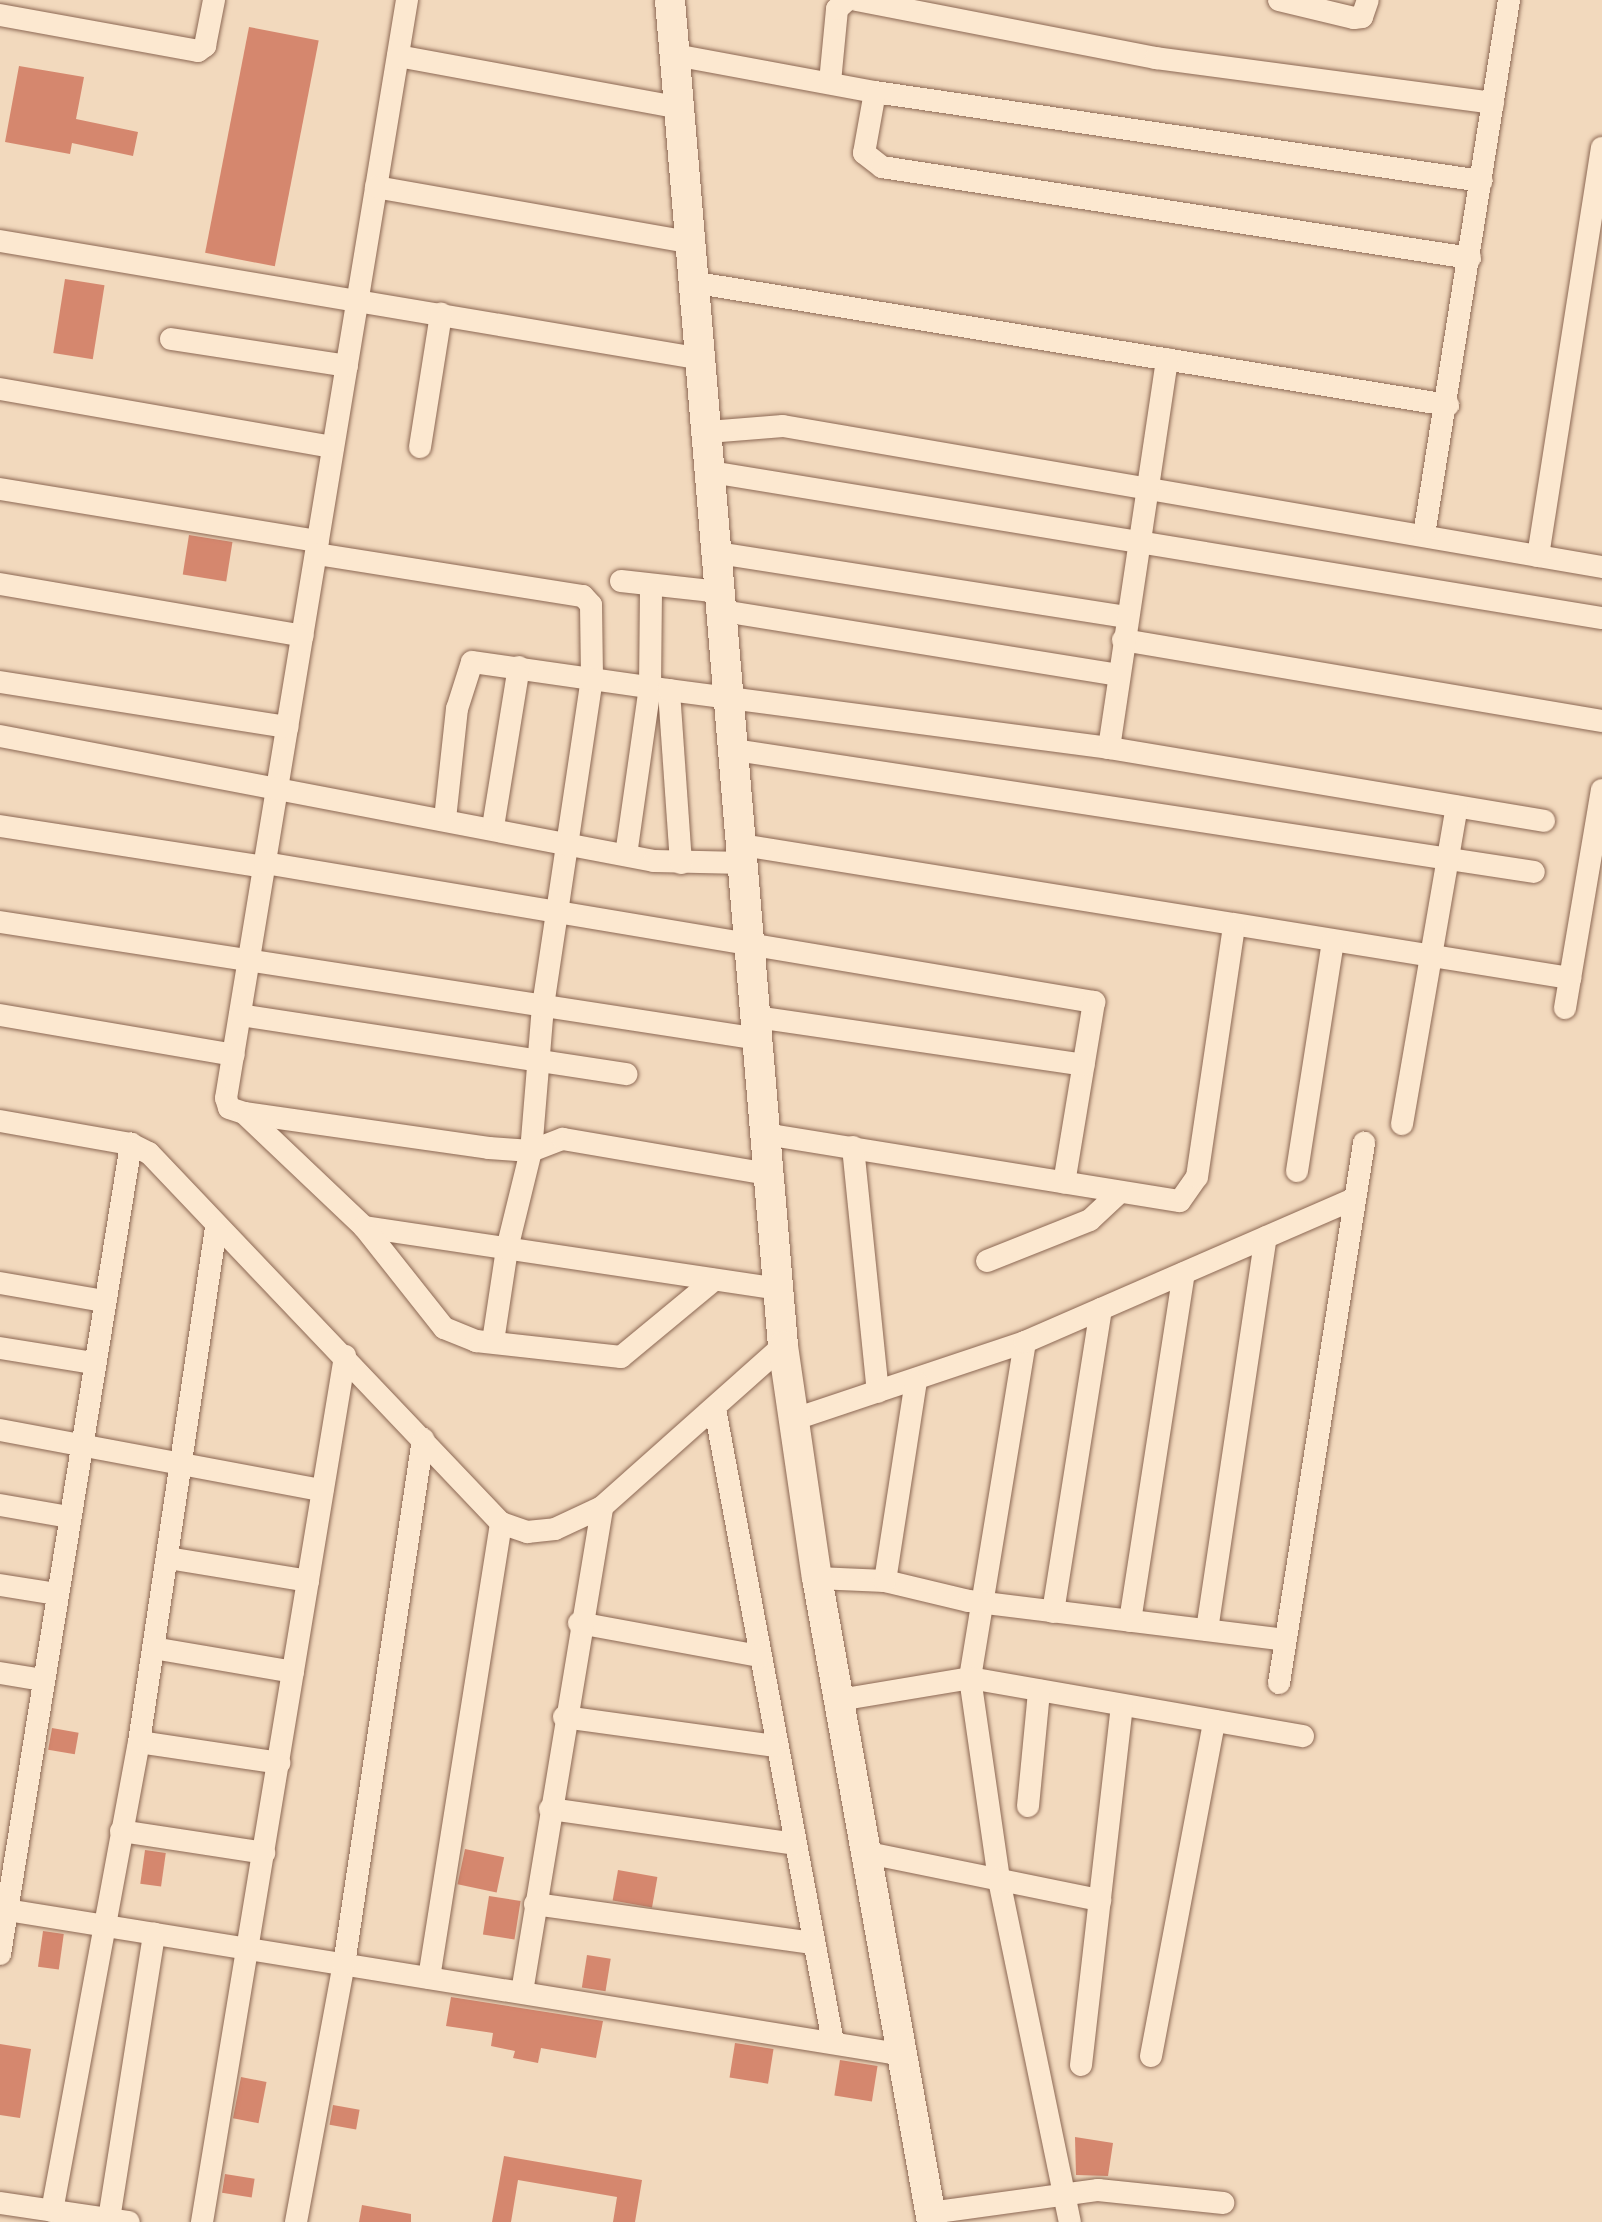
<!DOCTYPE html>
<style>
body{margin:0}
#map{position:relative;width:1602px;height:2222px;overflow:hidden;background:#f2d9bd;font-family:"Noto Serif",serif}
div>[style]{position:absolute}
.building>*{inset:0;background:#d5876e;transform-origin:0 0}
.roads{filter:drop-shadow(0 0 2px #8c6854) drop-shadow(0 0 2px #8c6854)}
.minor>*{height:22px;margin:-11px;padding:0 11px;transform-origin:11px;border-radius:11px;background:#fce8d0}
.tertiary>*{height:30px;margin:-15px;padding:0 15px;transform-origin:15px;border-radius:15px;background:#fce8d0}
span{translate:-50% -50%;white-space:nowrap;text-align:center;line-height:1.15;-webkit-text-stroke:8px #f9e5cd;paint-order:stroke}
</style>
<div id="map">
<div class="building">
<i style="left:249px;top:27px;width:71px;height:230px;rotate:11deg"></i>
<i style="clip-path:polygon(19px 66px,84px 77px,76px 119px,138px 132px,133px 156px,72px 143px,70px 154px,5px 142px)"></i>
<i style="left:65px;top:279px;width:40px;height:75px;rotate:9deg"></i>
<i style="left:189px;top:535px;width:44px;height:40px;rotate:9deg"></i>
<i style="left:52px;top:1728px;width:27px;height:22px;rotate:10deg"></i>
<i style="left:465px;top:1849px;width:40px;height:36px;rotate:12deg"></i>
<i style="left:145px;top:1850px;width:21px;height:34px;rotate:8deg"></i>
<i style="left:618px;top:1870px;width:40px;height:31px;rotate:10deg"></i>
<i style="left:489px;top:1896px;width:32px;height:39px;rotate:9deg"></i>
<i style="left:43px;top:1931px;width:21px;height:36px;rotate:8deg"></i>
<i style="left:587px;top:1955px;width:24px;height:33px;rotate:9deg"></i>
<i style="clip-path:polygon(451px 1997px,603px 2021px,596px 2058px,541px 2048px,538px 2063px,513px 2058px,515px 2051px,491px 2046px,493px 2033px,446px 2026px)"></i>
<i style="left:735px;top:2043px;width:39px;height:35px;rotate:9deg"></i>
<i style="clip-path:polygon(0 2044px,31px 2049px,20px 2118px,0 2115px)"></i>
<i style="left:840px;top:2060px;width:38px;height:36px;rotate:9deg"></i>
<i style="left:241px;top:2077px;width:26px;height:42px;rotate:11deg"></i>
<i style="left:333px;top:2105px;width:27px;height:20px;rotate:10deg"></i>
<i style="clip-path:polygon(1075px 2137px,1113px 2143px,1108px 2176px,1076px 2175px)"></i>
<i style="clip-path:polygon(504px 2156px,642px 2180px,635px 2222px,613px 2222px,617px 2197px,518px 2180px,511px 2222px,492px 2222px)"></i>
<i style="left:225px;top:2174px;width:30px;height:19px;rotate:9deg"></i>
<i style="clip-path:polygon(362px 2205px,411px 2214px,411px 2222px,359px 2222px)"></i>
</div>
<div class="roads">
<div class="minor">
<i style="left:407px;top:0;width:1113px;rotate:99.36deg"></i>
<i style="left:226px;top:1098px;width:10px;rotate:73deg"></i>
<i style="left:229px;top:1108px;width:16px;rotate:18deg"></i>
<i style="left:244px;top:1113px;width:247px;rotate:8.1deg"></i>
<i style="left:489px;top:1148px;width:42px;rotate:4.1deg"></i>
<i style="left:531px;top:1151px;width:34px;rotate:-21deg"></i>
<i style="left:563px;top:1139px;width:208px;rotate:9.7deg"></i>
<i style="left:857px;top:0;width:305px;rotate:11deg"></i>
<i style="left:1156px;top:58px;width:340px;rotate:7.6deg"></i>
<i style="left:1279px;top:0;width:77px;rotate:13.5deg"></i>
<i style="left:1354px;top:18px;width:8px;rotate:-7deg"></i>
<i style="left:1362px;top:17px;width:18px;rotate:-71deg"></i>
<i style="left:0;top:15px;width:201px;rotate:10.3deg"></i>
<i style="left:198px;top:51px;width:9px;rotate:-36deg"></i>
<i style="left:205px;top:46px;width:47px;rotate:-78.9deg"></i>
<i style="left:675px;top:55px;width:203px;rotate:10.5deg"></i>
<i style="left:875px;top:92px;width:613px;rotate:8.35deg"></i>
<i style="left:398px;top:56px;width:287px;rotate:10.4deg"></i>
<i style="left:830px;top:82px;width:73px;rotate:-84.5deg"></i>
<i style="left:837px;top:9px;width:13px;rotate:-42deg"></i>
<i style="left:875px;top:92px;width:62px;rotate:100.2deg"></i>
<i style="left:864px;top:153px;width:23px;rotate:38deg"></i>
<i style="left:882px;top:167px;width:595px;rotate:8.8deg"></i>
<i style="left:376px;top:187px;width:321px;rotate:10deg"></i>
<i style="left:0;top:241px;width:712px;rotate:9.54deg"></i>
<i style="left:697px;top:283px;width:761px;rotate:9.23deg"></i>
<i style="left:171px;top:339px;width:178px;rotate:8.7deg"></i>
<i style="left:0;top:389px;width:338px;rotate:9.9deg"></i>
<i style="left:708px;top:432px;width:75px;rotate:-4.6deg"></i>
<i style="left:783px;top:426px;width:831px;rotate:9.77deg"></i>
<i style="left:420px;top:447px;width:135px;rotate:-81deg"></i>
<i style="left:711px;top:472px;width:903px;rotate:9.31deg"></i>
<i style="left:0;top:489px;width:322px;rotate:9.3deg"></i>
<i style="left:1424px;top:535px;width:542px;rotate:-80.97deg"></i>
<i style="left:718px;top:553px;width:414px;rotate:8.9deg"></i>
<i style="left:317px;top:554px;width:269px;rotate:9deg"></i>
<i style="left:583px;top:596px;width:12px;rotate:48deg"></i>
<i style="left:591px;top:605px;width:73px;rotate:89.2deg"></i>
<i style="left:592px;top:678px;width:332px;rotate:98.5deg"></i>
<i style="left:543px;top:1006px;width:145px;rotate:94.7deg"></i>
<i style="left:531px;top:1151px;width:101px;rotate:103.8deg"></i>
<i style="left:507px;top:1249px;width:94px;rotate:98.6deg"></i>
<i style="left:1538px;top:556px;width:413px;rotate:-81.1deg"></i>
<i style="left:621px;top:581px;width:101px;rotate:6.3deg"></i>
<i style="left:0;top:584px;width:307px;rotate:9.7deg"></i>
<i style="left:723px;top:611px;width:400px;rotate:9.2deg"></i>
<i style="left:1123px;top:640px;width:486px;rotate:9.6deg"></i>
<i style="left:0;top:682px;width:291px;rotate:8.9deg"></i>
<i style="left:0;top:736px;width:666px;rotate:10.82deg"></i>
<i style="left:654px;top:861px;width:91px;rotate:1.3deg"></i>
<i style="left:1109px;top:748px;width:393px;rotate:-81.5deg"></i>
<i style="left:735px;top:750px;width:808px;rotate:8.68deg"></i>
<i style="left:445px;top:819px;width:111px;rotate:-83.8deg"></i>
<i style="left:457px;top:709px;width:49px;rotate:-72.3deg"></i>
<i style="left:472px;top:662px;width:199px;rotate:8.1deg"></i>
<i style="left:0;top:826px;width:267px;rotate:8.8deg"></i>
<i style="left:493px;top:827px;width:162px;rotate:-80.8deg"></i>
<i style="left:742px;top:845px;width:839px;rotate:9.13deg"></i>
<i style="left:626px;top:855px;width:170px;rotate:-81.9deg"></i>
<i style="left:650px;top:687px;width:102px;rotate:-89.4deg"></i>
<i style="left:265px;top:863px;width:841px;rotate:9.52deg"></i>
<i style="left:1094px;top:1002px;width:183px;rotate:99.4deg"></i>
<i style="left:681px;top:863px;width:173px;rotate:-94deg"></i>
<i style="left:669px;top:690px;width:444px;rotate:7.5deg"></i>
<i style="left:1109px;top:748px;width:441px;rotate:9.5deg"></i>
<i style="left:0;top:922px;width:767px;rotate:8.77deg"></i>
<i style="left:1565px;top:1008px;width:221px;rotate:-80.4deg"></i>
<i style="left:0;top:1015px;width:237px;rotate:9.7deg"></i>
<i style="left:240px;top:1015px;width:391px;rotate:8.7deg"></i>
<i style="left:756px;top:1017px;width:331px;rotate:8.3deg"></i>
<i style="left:244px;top:1113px;width:166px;rotate:43.5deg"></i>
<i style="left:364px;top:1227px;width:418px;rotate:8.5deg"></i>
<i style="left:0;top:1121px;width:133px;rotate:10deg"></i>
<i style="left:131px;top:1144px;width:20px;rotate:27deg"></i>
<i style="left:149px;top:1153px;width:511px;rotate:46.43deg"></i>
<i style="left:501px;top:1523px;width:28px;rotate:19deg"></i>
<i style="left:527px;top:1532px;width:28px;rotate:-6deg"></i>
<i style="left:555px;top:1529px;width:52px;rotate:-25.1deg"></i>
<i style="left:602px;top:1507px;width:242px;rotate:-41.7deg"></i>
<i style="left:1402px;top:1124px;width:322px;rotate:-80.2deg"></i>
<i style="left:765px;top:1134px;width:420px;rotate:9.2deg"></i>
<i style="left:1180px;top:1201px;width:29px;rotate:-55deg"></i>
<i style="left:1197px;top:1177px;width:254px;rotate:-81.6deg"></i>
<i style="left:853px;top:1147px;width:246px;rotate:84.2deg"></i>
<i style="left:1297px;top:1171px;width:232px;rotate:-81.1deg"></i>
<i style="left:364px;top:1227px;width:129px;rotate:51.6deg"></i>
<i style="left:444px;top:1328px;width:35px;rotate:22deg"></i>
<i style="left:476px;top:1341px;width:146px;rotate:6.3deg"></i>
<i style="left:621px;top:1357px;width:121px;rotate:-39.6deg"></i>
<i style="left:987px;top:1261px;width:111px;rotate:-21.7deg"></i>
<i style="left:1090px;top:1220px;width:41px;rotate:-43deg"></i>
<i style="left:0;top:1283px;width:106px;rotate:9.8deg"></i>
<i style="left:1025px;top:1342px;width:340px;rotate:99.3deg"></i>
<i style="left:970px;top:1678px;width:204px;rotate:81.8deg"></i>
<i style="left:999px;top:1880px;width:349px;rotate:78.3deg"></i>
<i style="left:0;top:1348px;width:95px;rotate:9.1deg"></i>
<i style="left:715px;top:1409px;width:644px;rotate:79.44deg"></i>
<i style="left:795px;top:1419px;width:243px;rotate:-18.5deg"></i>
<i style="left:1025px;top:1342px;width:354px;rotate:-23.5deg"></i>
<i style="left:0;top:1430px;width:328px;rotate:10.6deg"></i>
<i style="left:0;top:1505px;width:70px;rotate:9.9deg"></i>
<i style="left:168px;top:1558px;width:142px;rotate:9.3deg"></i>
<i style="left:817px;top:1578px;width:68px;rotate:2.5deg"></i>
<i style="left:885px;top:1581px;width:86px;rotate:13.4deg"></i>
<i style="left:969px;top:1601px;width:318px;rotate:7deg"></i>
<i style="left:885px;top:1581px;width:202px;rotate:-81.2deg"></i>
<i style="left:0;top:1585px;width:58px;rotate:9deg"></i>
<i style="left:1053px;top:1612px;width:307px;rotate:-81deg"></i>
<i style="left:1130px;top:1621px;width:352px;rotate:-81.2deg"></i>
<i style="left:579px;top:1623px;width:183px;rotate:10.4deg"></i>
<i style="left:1207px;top:1630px;width:397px;rotate:-81.5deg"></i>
<i style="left:153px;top:1648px;width:142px;rotate:9.7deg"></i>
<i style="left:0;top:1673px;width:44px;rotate:9.2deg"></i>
<i style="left:1279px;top:1683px;width:547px;rotate:-81.05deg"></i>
<i style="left:839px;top:1700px;width:133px;rotate:-9.5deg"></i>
<i style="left:970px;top:1678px;width:338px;rotate:9.9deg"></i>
<i style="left:564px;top:1717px;width:214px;rotate:7.8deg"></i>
<i style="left:139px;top:1742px;width:142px;rotate:8.5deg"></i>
<i style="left:1028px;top:1806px;width:116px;rotate:-84.5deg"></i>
<i style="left:550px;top:1809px;width:247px;rotate:8.1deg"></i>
<i style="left:121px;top:1831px;width:145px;rotate:8.7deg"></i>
<i style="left:868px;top:1853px;width:237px;rotate:11.5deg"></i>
<i style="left:535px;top:1904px;width:282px;rotate:8deg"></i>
<i style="left:7px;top:1910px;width:910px;rotate:9.17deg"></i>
<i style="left:0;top:1954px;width:821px;rotate:-80.81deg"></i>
<i style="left:429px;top:1978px;width:461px;rotate:-81deg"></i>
<i style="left:522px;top:1992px;width:492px;rotate:-80.6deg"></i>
<i style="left:1151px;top:2056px;width:341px;rotate:-79.3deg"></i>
<i style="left:1081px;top:2065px;width:362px;rotate:-83.5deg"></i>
<i style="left:0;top:2203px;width:130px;rotate:8.4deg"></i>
<i style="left:52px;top:2211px;width:477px;rotate:-79.5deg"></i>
<i style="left:139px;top:1742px;width:520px;rotate:-81.48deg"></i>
<i style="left:930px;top:2213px;width:170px;rotate:-7.8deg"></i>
<i style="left:1098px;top:2190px;width:126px;rotate:5.9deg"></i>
<i style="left:109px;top:2219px;width:289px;rotate:-81deg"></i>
<i style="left:202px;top:2222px;width:878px;rotate:-80.62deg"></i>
<i style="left:296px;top:2222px;width:262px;rotate:-79.5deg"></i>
<i style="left:344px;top:1964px;width:531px;rotate:-81.44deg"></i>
</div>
<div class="tertiary">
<i style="left:670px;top:0;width:1351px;rotate:85.2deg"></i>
<i style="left:783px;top:1346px;width:234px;rotate:81.7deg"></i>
<i style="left:817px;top:1578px;width:654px;rotate:79.88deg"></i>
</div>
</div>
</div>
